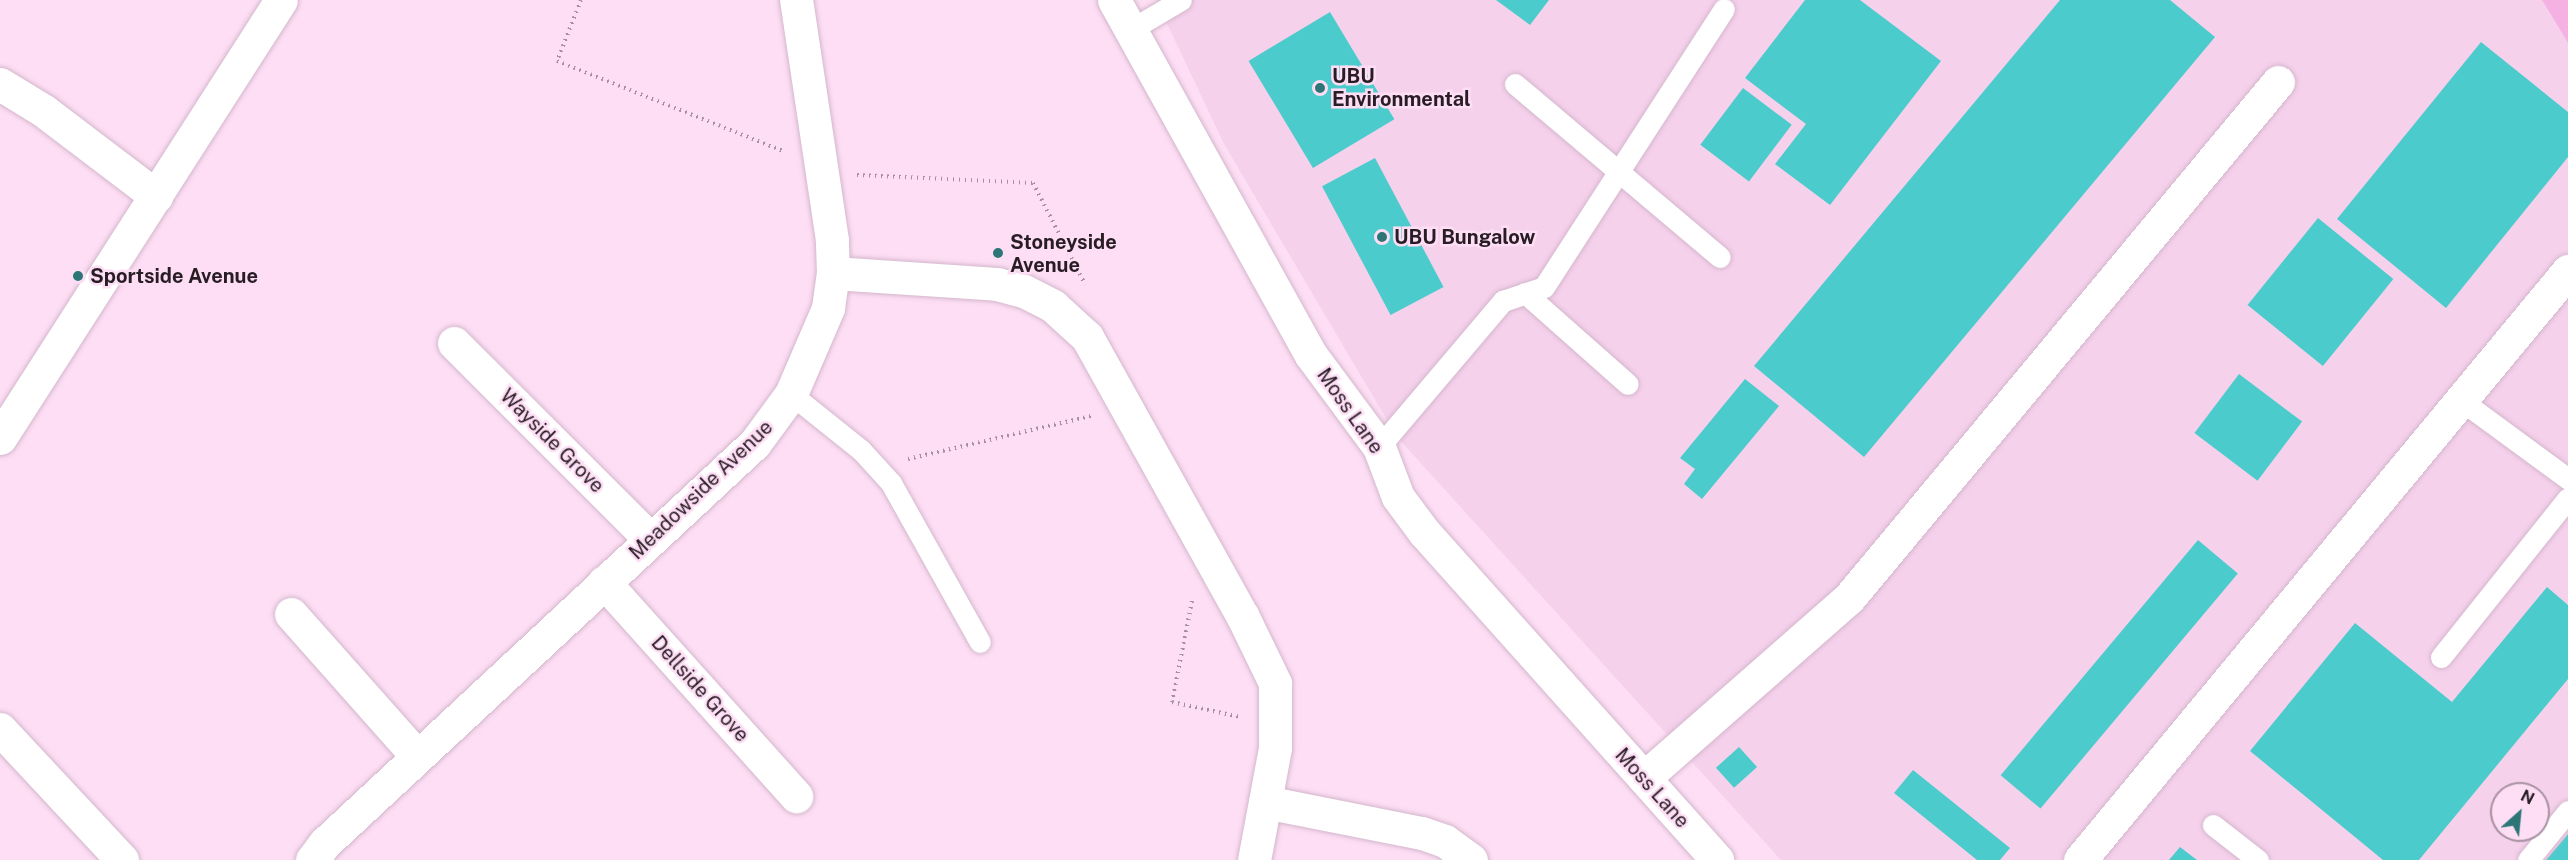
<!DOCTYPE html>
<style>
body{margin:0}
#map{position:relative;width:2568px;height:860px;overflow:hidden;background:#fddef4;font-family:"Public Sans",sans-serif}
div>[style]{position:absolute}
.built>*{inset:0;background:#f6d1ec}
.green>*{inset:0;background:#f4b1e2}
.building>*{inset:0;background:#4ccbcd;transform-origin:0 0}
.path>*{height:4px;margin-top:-2px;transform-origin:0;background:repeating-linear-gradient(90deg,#a68f9f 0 1.5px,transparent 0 6px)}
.roads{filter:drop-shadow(0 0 2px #d4b7cc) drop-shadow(0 0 2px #d4b7cc)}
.lane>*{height:21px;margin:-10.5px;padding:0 10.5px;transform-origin:10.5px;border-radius:10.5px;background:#fff}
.street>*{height:33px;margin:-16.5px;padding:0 16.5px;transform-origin:16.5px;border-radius:16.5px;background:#fff}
.dots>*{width:16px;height:16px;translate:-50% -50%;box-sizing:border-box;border:3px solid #fddef4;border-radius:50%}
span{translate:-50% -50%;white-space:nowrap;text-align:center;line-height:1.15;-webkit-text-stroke:5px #fddef4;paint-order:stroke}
.poi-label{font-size:20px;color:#281d25;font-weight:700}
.left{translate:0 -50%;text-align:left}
.street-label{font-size:20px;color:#281d25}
.north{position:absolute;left:2490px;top:782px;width:60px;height:60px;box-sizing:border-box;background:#fddef4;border:2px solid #a891a1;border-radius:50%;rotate:27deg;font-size:16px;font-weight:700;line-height:24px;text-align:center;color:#281d25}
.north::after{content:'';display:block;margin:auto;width:21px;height:27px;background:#2c7678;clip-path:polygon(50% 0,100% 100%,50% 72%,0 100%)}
</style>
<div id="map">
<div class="built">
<i style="clip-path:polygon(evenodd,1156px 0,2542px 0,2568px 43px,2568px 860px,1781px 860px,1397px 437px,1224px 144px,1156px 0,2502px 794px,2538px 794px,2538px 830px,2502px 830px,2502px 794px)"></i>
</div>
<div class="green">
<i style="clip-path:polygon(2542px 0,2568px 0,2568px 43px)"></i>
</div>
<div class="building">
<i style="clip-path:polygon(1496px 0,1549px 0,1530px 25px)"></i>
<i style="clip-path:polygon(1805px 0,1860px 0,1941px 61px,1830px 205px,1775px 164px,1806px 124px,1745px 78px)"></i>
<i style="clip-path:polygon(2060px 0,2170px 0,2215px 37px,1864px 457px,1754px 366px)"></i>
<i style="left:1330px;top:12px;width:125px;height:95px;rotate:59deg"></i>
<i style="clip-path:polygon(2481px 42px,2568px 112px,2568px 157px,2446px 308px,2337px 219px)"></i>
<i style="left:1743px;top:88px;width:61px;height:71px;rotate:37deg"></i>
<i style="left:1375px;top:158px;width:146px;height:60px;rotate:62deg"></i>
<i style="left:2318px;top:218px;width:97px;height:112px;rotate:39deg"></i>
<i style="left:2239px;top:374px;width:79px;height:74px;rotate:37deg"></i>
<i style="clip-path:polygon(1745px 379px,1779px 406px,1702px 499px,1684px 484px,1695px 469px,1680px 458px)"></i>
<i style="left:2198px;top:540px;width:52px;height:307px;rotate:40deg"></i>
<i style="clip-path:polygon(2547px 587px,2568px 605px,2568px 679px,2419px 860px,2383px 860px,2250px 751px,2355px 623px,2452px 702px)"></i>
<i style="left:1739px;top:747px;width:27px;height:31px;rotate:48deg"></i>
<i style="clip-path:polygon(1913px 770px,2010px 848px,2000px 860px,1977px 860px,1894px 793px)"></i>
<i style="clip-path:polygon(2568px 834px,2568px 860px,2546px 860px)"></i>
<i style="clip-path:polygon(2180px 847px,2197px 860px,2169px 860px)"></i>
</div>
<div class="path">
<i style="left:581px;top:0;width:66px;rotate:111.5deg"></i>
<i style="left:557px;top:61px;width:243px;rotate:21.7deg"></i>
<i style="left:857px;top:175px;width:176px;rotate:2.6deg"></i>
<i style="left:1033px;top:183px;width:114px;rotate:62.8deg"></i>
<i style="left:908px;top:459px;width:188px;rotate:-13.2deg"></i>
<i style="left:1192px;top:601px;width:103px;rotate:101.2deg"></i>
<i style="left:1172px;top:702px;width:70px;rotate:12.4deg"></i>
</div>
<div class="roads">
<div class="lane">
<i style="left:1130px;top:30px;width:59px;rotate:-30.5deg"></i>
<i style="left:1515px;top:84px;width:268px;rotate:40.2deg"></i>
<i style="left:1525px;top:293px;width:137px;rotate:41.5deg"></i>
<i style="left:791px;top:394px;width:90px;rotate:38.7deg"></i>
<i style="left:861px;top:450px;width:45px;rotate:47.7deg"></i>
<i style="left:891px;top:483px;width:182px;rotate:60.8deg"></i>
<i style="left:2462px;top:401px;width:132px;rotate:36.3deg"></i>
<i style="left:1379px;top:447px;width:192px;rotate:-49.7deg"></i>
<i style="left:1503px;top:301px;width:43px;rotate:-18.9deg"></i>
<i style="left:1544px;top:287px;width:331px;rotate:-57.1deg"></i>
<i style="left:2441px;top:657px;width:203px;rotate:-51.4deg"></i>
<i style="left:2213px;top:825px;width:57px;rotate:37.9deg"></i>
<i style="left:2528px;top:860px;width:63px;rotate:-50.8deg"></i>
</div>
<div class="street">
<i style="left:1114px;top:0;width:406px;rotate:61deg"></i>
<i style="left:1311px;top:355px;width:114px;rotate:53.5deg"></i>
<i style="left:1379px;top:447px;width:53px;rotate:69.2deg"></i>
<i style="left:1398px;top:497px;width:44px;rotate:53.4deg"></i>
<i style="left:1424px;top:532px;width:440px;rotate:48.2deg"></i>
<i style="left:0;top:84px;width:52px;rotate:31.5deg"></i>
<i style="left:44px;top:111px;width:141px;rotate:37.2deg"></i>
<i style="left:833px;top:273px;width:164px;rotate:3.8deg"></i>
<i style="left:997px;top:284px;width:28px;rotate:15deg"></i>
<i style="left:1024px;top:291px;width:33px;rotate:27deg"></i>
<i style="left:1053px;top:306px;width:46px;rotate:42.4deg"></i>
<i style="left:1087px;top:337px;width:318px;rotate:60.9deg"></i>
<i style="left:1242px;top:615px;width:76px;rotate:64.1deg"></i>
<i style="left:1275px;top:683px;width:65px;rotate:90deg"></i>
<i style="left:1275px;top:748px;width:114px;rotate:100.6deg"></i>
<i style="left:454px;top:343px;width:277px;rotate:45deg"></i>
<i style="left:0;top:438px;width:520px;rotate:-57.32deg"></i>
<i style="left:604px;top:582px;width:288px;rotate:48.1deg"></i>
<i style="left:291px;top:614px;width:190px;rotate:48.4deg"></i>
<i style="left:0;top:729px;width:179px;rotate:47deg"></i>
<i style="left:1644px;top:778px;width:273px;rotate:-41.3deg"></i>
<i style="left:1849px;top:598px;width:671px;rotate:-50.26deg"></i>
<i style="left:1265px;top:802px;width:160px;rotate:11.2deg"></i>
<i style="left:1422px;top:833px;width:24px;rotate:19deg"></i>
<i style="left:1445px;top:841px;width:32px;rotate:36deg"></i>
<i style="left:312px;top:860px;width:21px;rotate:-53deg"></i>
<i style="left:325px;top:843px;width:587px;rotate:-42.93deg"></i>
<i style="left:755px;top:443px;width:61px;rotate:-53.7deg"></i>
<i style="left:791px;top:394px;width:94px;rotate:-66.7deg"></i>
<i style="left:828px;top:308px;width:35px;rotate:-82deg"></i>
<i style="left:833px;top:273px;width:33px;rotate:-92deg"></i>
<i style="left:832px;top:240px;width:243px;rotate:-98.5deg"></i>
<i style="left:2080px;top:860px;width:765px;rotate:-50.36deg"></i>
</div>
</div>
<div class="dots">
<i style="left:1320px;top:88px;background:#2c7678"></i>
<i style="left:1382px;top:237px;background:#2c7678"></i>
<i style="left:998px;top:253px;background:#2c7678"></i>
<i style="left:78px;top:276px;background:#2c7678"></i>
</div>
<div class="poi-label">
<span class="left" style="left:1332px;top:88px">UBU<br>Environmental</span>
<span class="left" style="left:1394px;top:237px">UBU Bungalow</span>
<span class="left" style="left:1010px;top:254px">Stoneyside<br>Avenue</span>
<span class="left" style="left:90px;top:276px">Sportside Avenue</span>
</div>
<div class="street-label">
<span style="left:1350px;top:411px;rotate:55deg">Moss Lane</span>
<span style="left:552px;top:441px;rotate:45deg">Wayside Grove</span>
<span style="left:701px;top:490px;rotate:-44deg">Meadowside Avenue</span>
<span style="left:700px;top:689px;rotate:48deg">Dellside Grove</span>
<span style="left:1652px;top:788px;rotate:48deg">Moss Lane</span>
</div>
<div class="north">N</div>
</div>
